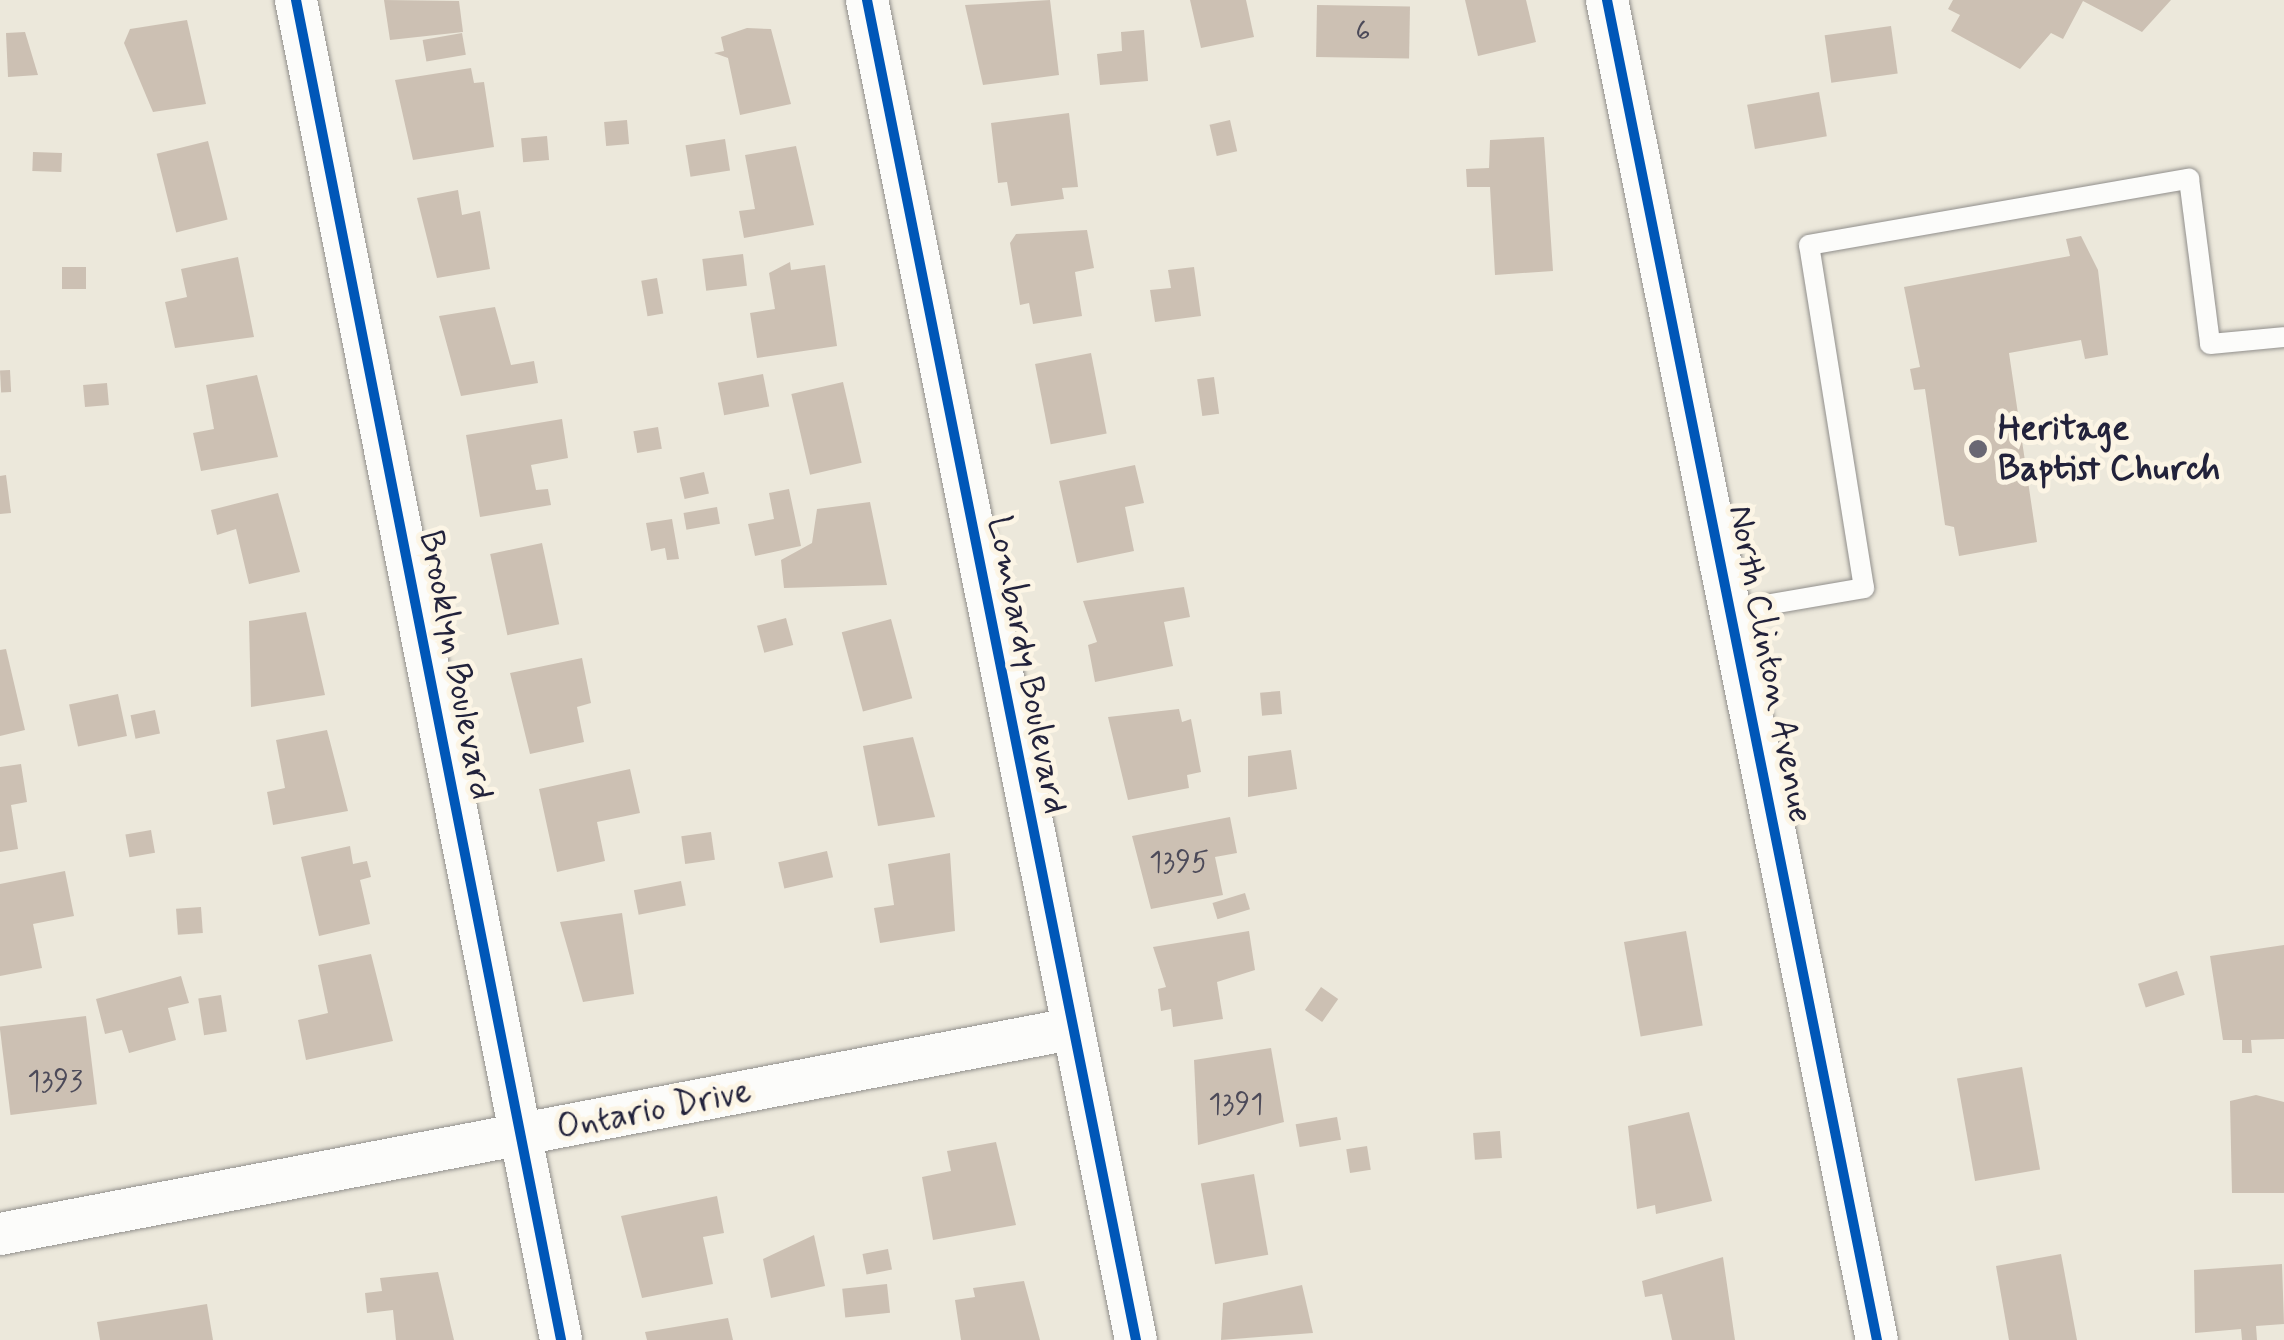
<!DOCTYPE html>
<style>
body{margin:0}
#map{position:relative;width:2284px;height:1340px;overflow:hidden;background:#ece8db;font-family:Mynerve,sans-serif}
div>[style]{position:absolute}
.building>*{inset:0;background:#ccc0b3;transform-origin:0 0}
.roads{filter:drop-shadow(0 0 2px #918f8c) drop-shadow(0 0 2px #918f8c)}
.lane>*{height:20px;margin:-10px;padding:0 10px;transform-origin:10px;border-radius:10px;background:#fcfcfa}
.street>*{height:42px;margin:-21px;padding:0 21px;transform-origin:21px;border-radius:21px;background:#fcfcfa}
.cycleway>*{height:10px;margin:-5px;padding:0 5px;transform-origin:5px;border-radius:5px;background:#0057b8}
.dots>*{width:28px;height:28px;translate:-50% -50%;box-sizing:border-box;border:5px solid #fcf5e5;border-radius:50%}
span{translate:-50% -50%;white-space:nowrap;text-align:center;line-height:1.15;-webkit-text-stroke:10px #fcf5e5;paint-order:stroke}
.number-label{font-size:30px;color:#4c4a59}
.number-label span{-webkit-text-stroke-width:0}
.poi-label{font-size:35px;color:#22223b;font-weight:700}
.left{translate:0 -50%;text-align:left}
.street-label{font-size:35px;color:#22223b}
</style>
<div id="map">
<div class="building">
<i style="clip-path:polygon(384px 0,459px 1px,463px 32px,390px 40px)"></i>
<i style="clip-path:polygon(1050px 0,1059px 75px,983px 85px,965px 5px)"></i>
<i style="clip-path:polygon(1190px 0,1246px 0,1254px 37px,1201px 48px)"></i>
<i style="clip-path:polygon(1465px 0,1526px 0,1536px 42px,1478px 56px)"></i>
<i style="clip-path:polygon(1953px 0,2171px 0,2142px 32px,2083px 1px,2063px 39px,2051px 33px,2020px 69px,1951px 31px,1960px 15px,1948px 9px)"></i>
<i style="left:1317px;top:5px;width:93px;height:52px;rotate:1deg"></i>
<i style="clip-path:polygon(187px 20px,206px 104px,153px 112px,124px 43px,130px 29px)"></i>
<i style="left:1891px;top:26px;width:48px;height:67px;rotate:82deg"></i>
<i style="clip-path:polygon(747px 28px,771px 29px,791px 104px,740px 115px,728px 58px,714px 53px,724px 51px,721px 37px)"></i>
<i style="clip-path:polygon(1144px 30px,1148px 81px,1100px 85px,1097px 54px,1122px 51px,1121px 32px)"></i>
<i style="clip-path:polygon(25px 32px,38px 75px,8px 77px,6px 33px)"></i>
<i style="left:462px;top:33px;width:22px;height:40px;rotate:80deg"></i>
<i style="clip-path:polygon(471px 68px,474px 83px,484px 82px,494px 147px,413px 160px,395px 80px)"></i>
<i style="left:1819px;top:92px;width:45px;height:73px;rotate:80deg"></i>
<i style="clip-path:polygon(1069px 113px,1078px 187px,1062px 188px,1064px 199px,1011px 206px,1007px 182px,998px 183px,991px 123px)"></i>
<i style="left:627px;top:120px;width:24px;height:23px;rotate:85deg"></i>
<i style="left:1230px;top:120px;width:32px;height:21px;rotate:77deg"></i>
<i style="left:547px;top:136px;width:24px;height:26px;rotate:85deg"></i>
<i style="clip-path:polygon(1544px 137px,1553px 271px,1495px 275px,1490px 187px,1467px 187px,1466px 169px,1489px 168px,1490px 140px)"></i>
<i style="left:725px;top:139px;width:32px;height:40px;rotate:81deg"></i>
<i style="left:208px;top:141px;width:81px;height:53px;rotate:76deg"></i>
<i style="clip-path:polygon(796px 146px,814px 225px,744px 238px,739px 211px,755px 209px,745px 155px)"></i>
<i style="left:33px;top:152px;width:29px;height:19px;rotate:2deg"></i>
<i style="clip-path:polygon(458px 190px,462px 215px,480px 211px,490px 269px,437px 278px,417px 198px)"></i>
<i style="clip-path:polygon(1087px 230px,1094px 268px,1075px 272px,1082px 316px,1033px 324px,1029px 303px,1020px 305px,1010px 243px,1016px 234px)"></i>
<i style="clip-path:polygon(2081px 236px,2098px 270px,2108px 355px,2085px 359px,2081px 340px,2009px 353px,2037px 542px,1959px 556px,1954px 527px,1945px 525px,1925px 389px,1914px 390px,1910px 369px,1920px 367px,1904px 287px,2070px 256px,2066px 239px)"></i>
<i style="left:743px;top:254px;width:32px;height:41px;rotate:83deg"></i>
<i style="clip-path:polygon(238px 257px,254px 337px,175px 348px,165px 302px,187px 297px,181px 269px)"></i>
<i style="clip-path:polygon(790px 262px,791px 270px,825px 265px,837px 346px,757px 358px,750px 313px,775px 309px,769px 273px)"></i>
<i style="left:62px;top:267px;width:24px;height:22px"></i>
<i style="clip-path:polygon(1194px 267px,1201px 316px,1155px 322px,1150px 290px,1171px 288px,1168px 270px)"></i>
<i style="left:657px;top:278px;width:36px;height:16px;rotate:80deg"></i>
<i style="clip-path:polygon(495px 307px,511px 365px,534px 361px,538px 383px,461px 396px,439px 316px)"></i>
<i style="left:1091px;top:353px;width:82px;height:57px;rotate:79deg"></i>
<i style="left:10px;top:370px;width:22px;height:10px;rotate:87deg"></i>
<i style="left:763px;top:374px;width:33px;height:46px;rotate:79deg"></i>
<i style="clip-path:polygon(257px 375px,278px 457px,201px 471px,193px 433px,214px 429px,206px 385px)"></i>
<i style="left:1214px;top:377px;width:37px;height:17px;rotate:82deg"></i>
<i style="left:843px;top:382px;width:83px;height:53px;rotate:77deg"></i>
<i style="left:107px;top:383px;width:22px;height:24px;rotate:85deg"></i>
<i style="clip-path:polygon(562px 419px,568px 458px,531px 465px,536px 490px,548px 489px,551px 505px,480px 517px,466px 435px)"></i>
<i style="left:658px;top:427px;width:22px;height:25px;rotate:80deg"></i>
<i style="clip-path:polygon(1135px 465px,1144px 503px,1125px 507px,1134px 551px,1077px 563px,1059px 481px)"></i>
<i style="left:704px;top:472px;width:22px;height:25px;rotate:77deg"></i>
<i style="clip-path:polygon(6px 475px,11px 513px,0 514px,0 476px)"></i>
<i style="clip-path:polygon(789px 489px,801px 546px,755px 556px,748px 524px,774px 519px,769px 493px)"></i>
<i style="clip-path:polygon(278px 493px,300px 572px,249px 584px,236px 529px,217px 535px,211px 510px)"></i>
<i style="clip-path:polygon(870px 502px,887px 585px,784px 588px,781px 560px,812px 543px,817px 509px)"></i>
<i style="left:717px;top:507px;width:17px;height:34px;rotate:80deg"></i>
<i style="clip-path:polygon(672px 519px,679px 559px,667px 560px,665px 548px,651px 551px,646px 523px)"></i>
<i style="left:542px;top:543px;width:83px;height:53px;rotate:78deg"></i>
<i style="clip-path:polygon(1184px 587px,1190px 617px,1164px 622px,1173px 666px,1095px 682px,1088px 645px,1097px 642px,1083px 601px)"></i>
<i style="clip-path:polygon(306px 612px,325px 695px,251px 707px,249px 621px)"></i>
<i style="left:786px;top:618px;width:28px;height:30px;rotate:75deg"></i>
<i style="left:891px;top:619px;width:82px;height:51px;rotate:75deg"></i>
<i style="clip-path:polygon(6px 649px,25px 730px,0 736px,0 650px)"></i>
<i style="clip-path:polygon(582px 658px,591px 703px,577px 707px,584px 742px,530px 754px,510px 673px)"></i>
<i style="left:1280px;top:691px;width:23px;height:20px;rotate:85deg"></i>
<i style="left:118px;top:694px;width:43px;height:50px;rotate:78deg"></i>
<i style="clip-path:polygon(1179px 709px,1182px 722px,1191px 719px,1201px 772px,1187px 775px,1189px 788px,1128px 800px,1108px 717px)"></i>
<i style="left:155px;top:710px;width:24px;height:25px;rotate:78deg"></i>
<i style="clip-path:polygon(327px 730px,348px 811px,273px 825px,267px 792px,285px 788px,276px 740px)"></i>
<i style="clip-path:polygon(913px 737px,935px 817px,878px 826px,863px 746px)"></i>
<i style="clip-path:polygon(1291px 750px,1297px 789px,1248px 797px,1248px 756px)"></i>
<i style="clip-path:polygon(21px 764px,27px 802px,11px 805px,18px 849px,0 852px,0 767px)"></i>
<i style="clip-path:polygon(630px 769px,640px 813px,597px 822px,605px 861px,557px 872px,539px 789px)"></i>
<i style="clip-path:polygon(1230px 817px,1237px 853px,1215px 857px,1223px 895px,1151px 909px,1132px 836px)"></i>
<i style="left:151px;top:830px;width:23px;height:26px;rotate:80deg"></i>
<i style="left:711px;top:832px;width:28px;height:30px;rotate:82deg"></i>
<i style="clip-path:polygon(350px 846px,353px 864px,367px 861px,371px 877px,360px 880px,370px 924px,319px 936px,301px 857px)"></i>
<i style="left:827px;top:851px;width:27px;height:50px;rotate:77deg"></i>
<i style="clip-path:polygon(950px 853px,955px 931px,880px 943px,874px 908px,894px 905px,888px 864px)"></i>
<i style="clip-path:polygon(65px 871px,74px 916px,33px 924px,42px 968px,0 976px,0 884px)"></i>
<i style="left:681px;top:881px;width:25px;height:48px;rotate:79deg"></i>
<i style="left:1245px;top:893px;width:17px;height:34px;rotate:73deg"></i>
<i style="left:201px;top:907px;width:26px;height:25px;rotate:86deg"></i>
<i style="clip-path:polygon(622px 913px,634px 994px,583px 1002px,560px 922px)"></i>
<i style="clip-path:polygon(1249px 931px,1255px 970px,1217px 982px,1223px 1019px,1173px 1027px,1171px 1009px,1161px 1011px,1158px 989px,1166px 987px,1153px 947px)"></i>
<i style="left:1686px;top:931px;width:96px;height:63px;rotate:80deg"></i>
<i style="clip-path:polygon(2284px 945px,2284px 1039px,2251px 1040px,2252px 1053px,2242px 1053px,2242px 1040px,2223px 1040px,2210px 956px)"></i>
<i style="clip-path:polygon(371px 954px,393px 1041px,306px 1060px,298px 1020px,328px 1013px,318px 965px)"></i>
<i style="left:2177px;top:971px;width:25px;height:41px;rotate:72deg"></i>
<i style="clip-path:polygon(181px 976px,189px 1003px,168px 1008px,176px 1040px,129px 1053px,122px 1030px,105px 1034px,96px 999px)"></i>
<i style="left:1321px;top:987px;width:21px;height:28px;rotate:35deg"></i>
<i style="left:221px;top:995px;width:37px;height:23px;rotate:81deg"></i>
<i style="left:86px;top:1016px;width:89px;height:87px;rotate:83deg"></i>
<i style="clip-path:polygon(1271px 1048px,1284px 1122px,1198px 1145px,1194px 1060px)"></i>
<i style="left:2022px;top:1067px;width:104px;height:66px;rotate:80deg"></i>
<i style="clip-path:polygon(2256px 1095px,2284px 1102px,2284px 1193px,2232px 1193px,2230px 1101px)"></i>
<i style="clip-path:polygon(1689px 1112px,1712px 1201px,1656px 1214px,1655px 1205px,1637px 1209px,1628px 1126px)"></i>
<i style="left:1337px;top:1117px;width:23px;height:42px;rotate:80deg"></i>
<i style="left:1500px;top:1131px;width:27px;height:27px;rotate:86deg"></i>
<i style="clip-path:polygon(996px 1142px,1016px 1225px,933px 1240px,922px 1177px,951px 1171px,947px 1151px)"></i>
<i style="left:1367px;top:1146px;width:24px;height:21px;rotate:81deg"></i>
<i style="left:1254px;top:1174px;width:82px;height:54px;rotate:80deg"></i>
<i style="clip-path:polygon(717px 1196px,724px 1233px,703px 1237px,713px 1284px,642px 1298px,621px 1216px)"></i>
<i style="clip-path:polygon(814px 1235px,825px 1286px,771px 1298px,763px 1259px)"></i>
<i style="left:888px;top:1249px;width:21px;height:26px;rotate:79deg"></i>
<i style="clip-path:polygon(2061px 1254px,2077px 1340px,2009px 1340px,1996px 1266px)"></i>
<i style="clip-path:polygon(1723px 1257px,1735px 1340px,1672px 1340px,1662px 1294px,1645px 1297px,1642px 1281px)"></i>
<i style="clip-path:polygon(2282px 1264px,2284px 1324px,2256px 1326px,2257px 1340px,2242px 1340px,2241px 1329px,2195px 1333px,2194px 1270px)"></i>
<i style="clip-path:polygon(438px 1272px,454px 1340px,396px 1340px,393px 1310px,367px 1313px,365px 1293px,382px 1291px,380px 1278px)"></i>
<i style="clip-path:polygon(1024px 1281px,1040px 1340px,961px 1340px,955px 1300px,975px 1297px,973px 1288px)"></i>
<i style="left:887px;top:1284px;width:29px;height:45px;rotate:84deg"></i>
<i style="clip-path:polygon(1302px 1285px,1313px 1333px,1221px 1340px,1223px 1303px)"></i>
<i style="clip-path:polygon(207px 1304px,213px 1340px,100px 1340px,97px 1322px)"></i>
<i style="clip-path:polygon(728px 1318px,733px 1340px,647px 1340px,645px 1332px)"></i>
</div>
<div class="roads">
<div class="lane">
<i style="left:1731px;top:611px;width:135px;rotate:-9.8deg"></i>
<i style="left:1864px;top:588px;width:347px;rotate:-99.1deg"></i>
<i style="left:1809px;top:245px;width:386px;rotate:-9.9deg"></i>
<i style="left:2189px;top:179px;width:166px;rotate:82.7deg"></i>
<i style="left:2210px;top:344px;width:74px;rotate:-5.4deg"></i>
</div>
<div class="street">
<i style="left:296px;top:0;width:1366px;rotate:78.81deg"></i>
<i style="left:867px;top:0;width:1367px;rotate:78.65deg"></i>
<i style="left:1607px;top:0;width:1367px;rotate:78.61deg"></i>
<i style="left:0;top:1234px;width:1090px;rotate:-10.84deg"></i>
</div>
</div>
<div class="cycleway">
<i style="left:296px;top:0;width:1366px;rotate:78.81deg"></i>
<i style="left:867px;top:0;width:1367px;rotate:78.65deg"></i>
<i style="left:1607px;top:0;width:1367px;rotate:78.61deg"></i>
</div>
<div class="dots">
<i style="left:1978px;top:449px;background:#696773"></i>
</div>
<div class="number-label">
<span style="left:1363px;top:32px">6</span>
<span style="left:1179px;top:863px">1395</span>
<span style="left:55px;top:1082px">1393</span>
<span style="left:1236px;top:1105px">1391</span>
</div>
<div class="poi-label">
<span class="left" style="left:1998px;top:449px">Heritage<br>Baptist Church</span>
</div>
<div class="street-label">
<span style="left:1770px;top:664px;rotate:79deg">North Clinton Avenue</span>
<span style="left:456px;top:665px;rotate:79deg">Brooklyn Boulevard</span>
<span style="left:1027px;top:665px;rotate:79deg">Lombardy Boulevard</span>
<span style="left:654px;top:1110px;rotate:-11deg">Ontario Drive</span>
</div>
</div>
